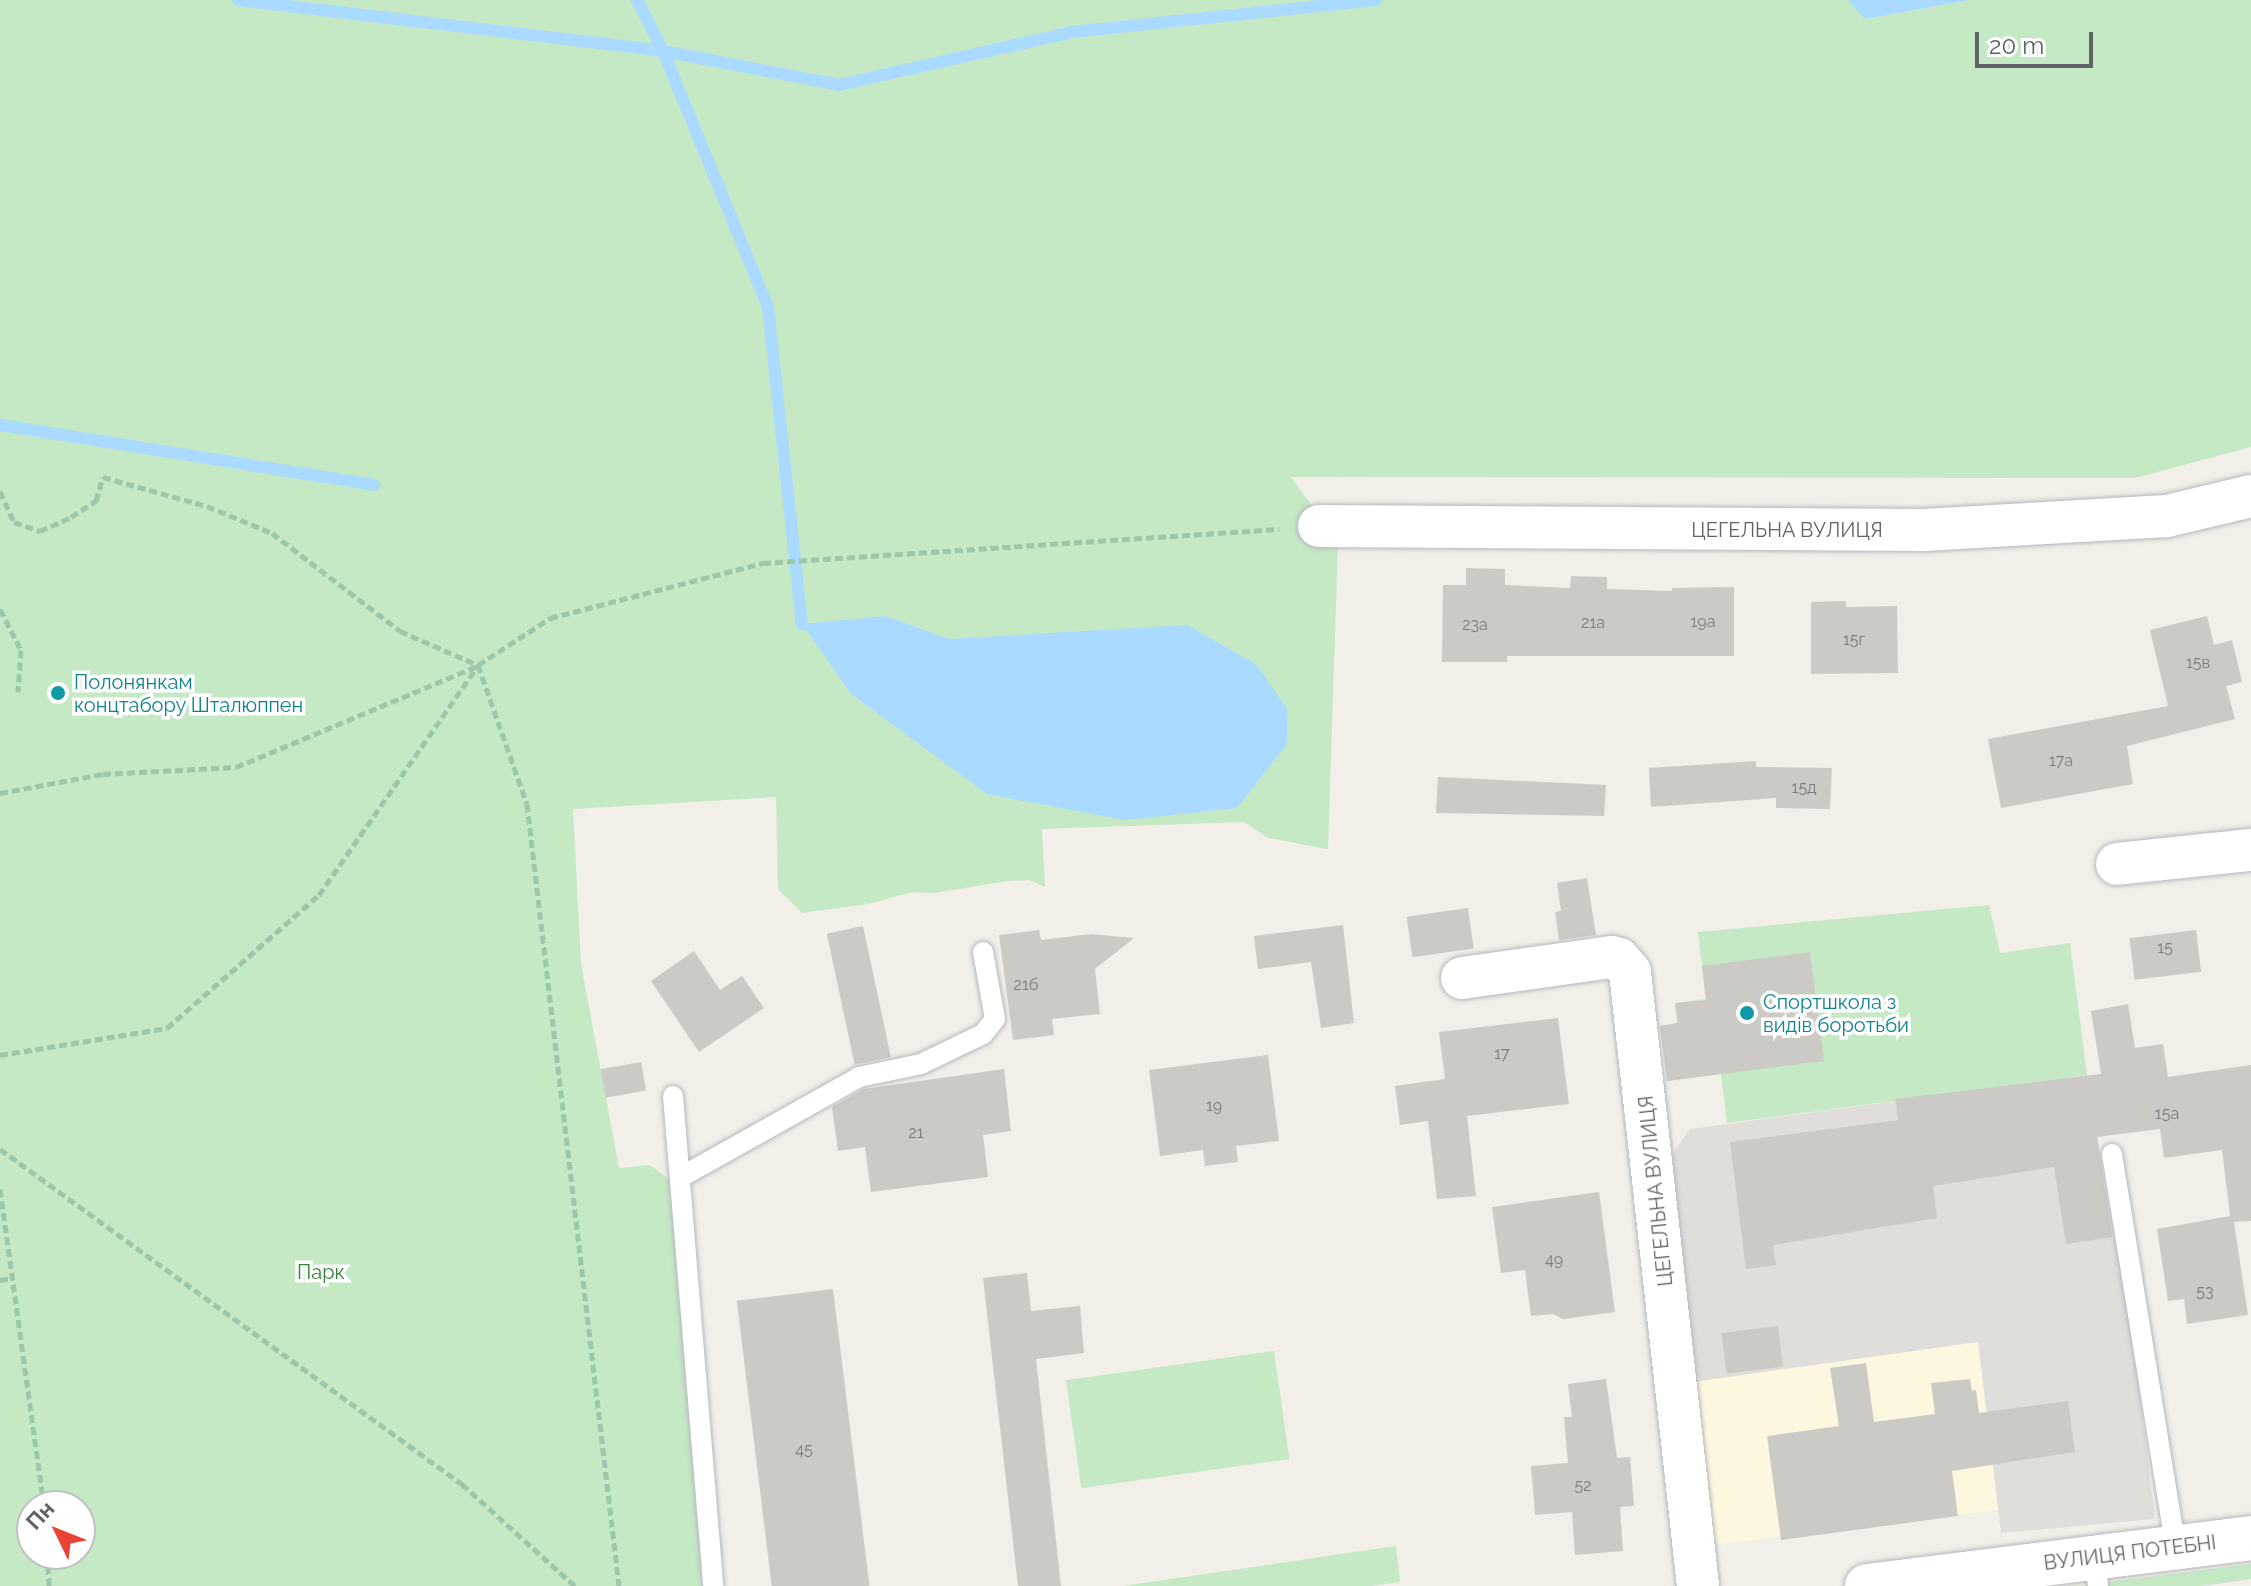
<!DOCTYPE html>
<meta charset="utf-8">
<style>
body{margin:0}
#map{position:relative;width:2251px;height:1586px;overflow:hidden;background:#f1efe8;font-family:Raleway,sans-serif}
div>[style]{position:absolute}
.commercial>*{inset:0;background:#fef7e0;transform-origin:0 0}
.industrial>*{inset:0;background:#e0deda}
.green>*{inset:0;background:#c5e8c5;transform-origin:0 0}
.water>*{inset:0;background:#aadaff}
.stream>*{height:12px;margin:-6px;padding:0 6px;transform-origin:6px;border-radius:6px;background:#aadaff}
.building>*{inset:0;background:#cccac5;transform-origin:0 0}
.path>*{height:5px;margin-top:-2.5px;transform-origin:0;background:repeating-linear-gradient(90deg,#9cc7a9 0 8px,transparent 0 12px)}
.roads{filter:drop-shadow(0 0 2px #b5b8bc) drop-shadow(0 0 2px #b5b8bc)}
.lane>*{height:20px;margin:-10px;padding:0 10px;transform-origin:10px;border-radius:10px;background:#fff}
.street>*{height:42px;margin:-21px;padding:0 21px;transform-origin:21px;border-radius:21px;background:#fff}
.secondary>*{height:44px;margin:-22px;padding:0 22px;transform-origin:22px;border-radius:22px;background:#fff}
.dots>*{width:22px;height:22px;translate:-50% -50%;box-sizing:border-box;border:4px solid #fff;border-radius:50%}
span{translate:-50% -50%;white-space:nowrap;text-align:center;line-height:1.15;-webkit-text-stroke:7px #fff;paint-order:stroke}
.number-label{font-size:16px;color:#7a7d7f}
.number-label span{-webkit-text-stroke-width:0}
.street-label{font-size:20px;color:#5f6368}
.culture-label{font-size:20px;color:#0d838f}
.left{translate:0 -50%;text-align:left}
.park-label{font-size:20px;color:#348238}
.north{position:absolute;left:16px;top:1490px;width:80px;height:80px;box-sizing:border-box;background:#fff;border:2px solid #bfc1c3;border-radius:50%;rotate:313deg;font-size:22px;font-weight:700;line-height:32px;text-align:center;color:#5f6368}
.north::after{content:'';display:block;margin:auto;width:28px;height:36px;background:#ea4335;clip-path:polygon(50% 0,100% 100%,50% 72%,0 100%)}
.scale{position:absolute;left:1975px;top:32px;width:118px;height:36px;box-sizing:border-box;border:4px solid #5f6368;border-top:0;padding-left:10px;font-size:24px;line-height:28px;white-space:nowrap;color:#5f6368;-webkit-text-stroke:6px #fff;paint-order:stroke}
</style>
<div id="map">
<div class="commercial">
<i style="left:1978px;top:1342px;width:169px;height:288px;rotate:83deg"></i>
</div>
<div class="industrial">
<i style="clip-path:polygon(2087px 1075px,2134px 1349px,2155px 1519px,2001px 1533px,1978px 1342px,1693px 1382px,1668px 1160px,1690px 1129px)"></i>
</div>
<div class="green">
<i style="clip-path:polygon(evenodd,0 0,1848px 0,1866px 19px,1971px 0,2251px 0,2251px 447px,2135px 478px,1291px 477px,1338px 542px,1328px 849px,1268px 838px,1244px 822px,1042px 829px,1045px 887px,1029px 880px,1007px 881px,934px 893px,913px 892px,868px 904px,802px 913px,778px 889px,776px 797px,573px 809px,581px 964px,619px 1168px,650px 1165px,670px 1180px,699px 1501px,702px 1586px,0 1586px,0 0,886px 616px,949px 639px,988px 794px,851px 694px,886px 616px,0 0,32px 1506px,80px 1506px,80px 1554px,32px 1554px,32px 1506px)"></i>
<i style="clip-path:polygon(1989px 905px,2000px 953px,2070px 943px,2087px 1075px,1727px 1123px,1721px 1074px,1667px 1081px,1660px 1026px,1677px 1023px,1675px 1003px,1706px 999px,1698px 932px)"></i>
<i style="left:1274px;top:1351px;width:109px;height:210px;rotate:82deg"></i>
<i style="clip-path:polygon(1396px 1546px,1400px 1582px,1371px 1586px,1123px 1586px)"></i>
<i style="clip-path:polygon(2251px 1564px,2251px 1579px,2202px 1586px,2108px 1586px,2108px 1582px)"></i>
</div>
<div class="water">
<i style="clip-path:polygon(1848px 0,1971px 0,1865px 19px)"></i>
<i style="clip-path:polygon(886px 616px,949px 639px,1187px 625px,1257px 665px,1287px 709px,1287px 744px,1237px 808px,1125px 820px,987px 794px,851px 694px,802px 624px)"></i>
</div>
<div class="stream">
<i style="left:238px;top:0;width:428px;rotate:6.8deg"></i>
<i style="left:663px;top:51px;width:179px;rotate:10.9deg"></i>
<i style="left:839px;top:85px;width:239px;rotate:-12.8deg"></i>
<i style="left:1072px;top:32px;width:306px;rotate:-6deg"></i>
<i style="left:637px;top:0;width:57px;rotate:63deg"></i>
<i style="left:663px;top:51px;width:277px;rotate:67.7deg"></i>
<i style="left:768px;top:307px;width:319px;rotate:83.9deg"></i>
<i style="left:0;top:425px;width:379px;rotate:9.1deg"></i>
</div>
<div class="building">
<i style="clip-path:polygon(1466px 568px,1505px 569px,1505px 585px,1570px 588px,1571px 576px,1607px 577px,1607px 589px,1672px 591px,1672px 588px,1734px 587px,1734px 656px,1507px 656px,1507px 662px,1442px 662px,1443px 585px,1466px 585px)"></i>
<i style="clip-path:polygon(1846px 601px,1846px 607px,1897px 606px,1898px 673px,1811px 674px,1811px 602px)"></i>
<i style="clip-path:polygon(2207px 616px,2214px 645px,2232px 640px,2242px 682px,2226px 686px,2235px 719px,2127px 746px,2133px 784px,2001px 808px,1988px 739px,2168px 706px,2150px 630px)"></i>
<i style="clip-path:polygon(1756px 761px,1756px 767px,1832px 768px,1830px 809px,1776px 808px,1776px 798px,1651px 807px,1649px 768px)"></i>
<i style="clip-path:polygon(1438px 777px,1606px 785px,1604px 816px,1436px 813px)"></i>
<i style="clip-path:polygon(1587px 878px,1596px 935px,1559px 940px,1555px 912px,1561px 911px,1557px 883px)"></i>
<i style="left:1468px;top:908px;width:41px;height:62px;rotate:82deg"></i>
<i style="clip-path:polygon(1343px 925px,1354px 1023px,1321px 1028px,1311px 962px,1258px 969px,1254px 936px)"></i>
<i style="left:863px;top:926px;width:134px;height:37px;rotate:78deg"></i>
<i style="clip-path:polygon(1039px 930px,1041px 940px,1091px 934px,1134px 938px,1095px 969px,1100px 1014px,1052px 1019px,1054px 1035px,1013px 1040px,999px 935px)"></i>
<i style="left:2196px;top:930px;width:42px;height:67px;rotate:83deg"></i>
<i style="clip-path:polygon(694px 951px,720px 990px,742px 976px,764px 1008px,699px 1052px,651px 981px)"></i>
<i style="clip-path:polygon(1810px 952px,1824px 1061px,1667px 1081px,1660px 1026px,1678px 1023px,1675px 1003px,1706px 1000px,1702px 966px)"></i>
<i style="clip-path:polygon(2128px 1004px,2135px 1048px,2163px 1044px,2168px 1077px,2251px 1065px,2251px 1221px,2234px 1222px,2248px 1315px,2187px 1324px,2184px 1299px,2168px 1301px,2157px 1229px,2230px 1216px,2222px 1150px,2164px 1158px,2160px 1129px,2097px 1137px,2112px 1237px,2066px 1244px,2054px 1167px,1933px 1186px,1937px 1218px,1773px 1245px,1776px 1265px,1746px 1269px,1730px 1142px,1898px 1120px,1895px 1099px,2101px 1074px,2091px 1011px)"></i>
<i style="clip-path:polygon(1558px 1018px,1569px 1104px,1467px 1116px,1476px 1196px,1437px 1199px,1428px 1121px,1400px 1125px,1395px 1086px,1445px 1079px,1439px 1032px)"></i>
<i style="clip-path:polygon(1268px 1055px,1279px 1141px,1236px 1146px,1238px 1162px,1205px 1166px,1203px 1150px,1160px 1156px,1149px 1070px)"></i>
<i style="left:641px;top:1062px;width:29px;height:41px;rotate:80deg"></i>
<i style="clip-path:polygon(1004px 1069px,1011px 1131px,983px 1135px,988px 1177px,871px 1192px,865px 1147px,838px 1151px,832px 1107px,864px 1089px)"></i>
<i style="clip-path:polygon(1599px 1192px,1615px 1312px,1563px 1319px,1553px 1314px,1531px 1316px,1525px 1270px,1501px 1273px,1492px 1207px)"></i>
<i style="clip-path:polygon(1027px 1273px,1031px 1311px,1080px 1306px,1084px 1353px,1036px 1359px,1061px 1586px,1018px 1586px,983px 1278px)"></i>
<i style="left:833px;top:1289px;width:299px;height:97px;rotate:83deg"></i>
<i style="left:1778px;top:1326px;width:41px;height:57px;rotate:83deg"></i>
<i style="clip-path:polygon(1866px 1363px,1874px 1422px,1935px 1414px,1931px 1383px,1970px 1379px,1972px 1391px,1976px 1390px,1979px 1413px,2068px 1401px,2075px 1452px,1952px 1471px,1958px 1516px,1781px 1540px,1767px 1436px,1839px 1426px,1830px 1368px)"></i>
<i style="clip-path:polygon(1606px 1379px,1617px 1458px,1630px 1457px,1634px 1506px,1620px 1507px,1623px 1551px,1575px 1555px,1572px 1512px,1535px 1515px,1531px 1466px,1568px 1463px,1564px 1417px,1572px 1417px,1568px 1384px)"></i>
</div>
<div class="path">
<i style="left:0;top:491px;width:34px;rotate:66deg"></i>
<i style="left:14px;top:522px;width:28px;rotate:19deg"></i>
<i style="left:40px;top:531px;width:34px;rotate:-24deg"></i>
<i style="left:71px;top:517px;width:30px;rotate:-33deg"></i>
<i style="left:96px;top:501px;width:25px;rotate:-74deg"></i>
<i style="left:103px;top:477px;width:108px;rotate:15.6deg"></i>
<i style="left:207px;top:506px;width:70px;rotate:22.6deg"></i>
<i style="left:272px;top:533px;width:161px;rotate:37.4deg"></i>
<i style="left:400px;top:631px;width:85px;rotate:23.6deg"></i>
<i style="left:478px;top:665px;width:147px;rotate:70.6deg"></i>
<i style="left:527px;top:804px;width:787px;rotate:83.29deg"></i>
<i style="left:0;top:609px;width:46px;rotate:62.9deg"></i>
<i style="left:21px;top:650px;width:42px;rotate:94.1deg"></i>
<i style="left:0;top:793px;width:105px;rotate:-10.5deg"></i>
<i style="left:103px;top:774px;width:133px;rotate:-3deg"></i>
<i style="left:236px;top:767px;width:261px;rotate:-22.7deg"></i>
<i style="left:0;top:1055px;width:169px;rotate:-9.2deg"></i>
<i style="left:167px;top:1028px;width:202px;rotate:-41.2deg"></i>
<i style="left:319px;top:895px;width:280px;rotate:-55.3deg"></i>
<i style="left:478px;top:665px;width:86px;rotate:-33.1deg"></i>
<i style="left:550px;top:618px;width:220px;rotate:-14.5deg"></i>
<i style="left:763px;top:563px;width:517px;rotate:-3.77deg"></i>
<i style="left:0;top:1149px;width:571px;rotate:35.95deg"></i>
<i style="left:462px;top:1484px;width:152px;rotate:42.1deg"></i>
<i style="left:0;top:1189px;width:320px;rotate:82.1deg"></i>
<i style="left:0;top:1280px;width:13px;rotate:-9deg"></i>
<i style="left:47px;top:1554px;width:32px;rotate:86deg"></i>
</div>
<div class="roads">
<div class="lane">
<i style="left:673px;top:1096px;width:492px;rotate:85.3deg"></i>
<i style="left:2112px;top:1154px;width:398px;rotate:80.8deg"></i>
<i style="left:681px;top:1177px;width:204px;rotate:-29.3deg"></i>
<i style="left:859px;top:1077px;width:63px;rotate:-11.8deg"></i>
<i style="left:921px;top:1064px;width:69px;rotate:-25.8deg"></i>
<i style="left:983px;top:1034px;width:19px;rotate:-51deg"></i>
<i style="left:995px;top:1019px;width:68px;rotate:-100.2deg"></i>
<i style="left:2095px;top:1558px;width:28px;rotate:84deg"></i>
</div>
<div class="street">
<i style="left:1319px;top:526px;width:605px;rotate:0.38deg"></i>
<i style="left:1924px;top:530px;width:243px;rotate:-3.3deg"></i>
<i style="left:2167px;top:516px;width:86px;rotate:-13.4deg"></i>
<i style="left:2117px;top:864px;width:135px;rotate:-6deg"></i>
<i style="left:1462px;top:978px;width:151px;rotate:-8deg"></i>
<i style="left:1612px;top:957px;width:7px;rotate:16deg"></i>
<i style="left:1619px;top:959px;width:17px;rotate:50deg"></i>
<i style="left:1630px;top:972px;width:618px;rotate:83.68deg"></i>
</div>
<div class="secondary">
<i style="left:1867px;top:1586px;width:387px;rotate:-7.1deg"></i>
</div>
</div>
<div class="dots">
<i style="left:58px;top:693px;background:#0f9aa8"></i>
<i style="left:1747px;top:1013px;background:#0f9aa8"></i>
</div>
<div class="number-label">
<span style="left:1703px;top:622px">19а</span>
<span style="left:1593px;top:623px">21а</span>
<span style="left:1475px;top:625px">23а</span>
<span style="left:1854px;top:640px">15г</span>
<span style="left:2198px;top:663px">15в</span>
<span style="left:2061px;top:761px">17а</span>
<span style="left:1804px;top:788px">15д</span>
<span style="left:2165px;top:948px">15</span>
<span style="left:1026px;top:985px">21б</span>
<span style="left:1502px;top:1054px">17</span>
<span style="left:1214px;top:1106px">19</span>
<span style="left:2167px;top:1114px">15а</span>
<span style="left:916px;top:1133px">21</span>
<span style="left:1554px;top:1260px">49</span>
<span style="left:2205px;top:1292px">53</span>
<span style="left:804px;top:1450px">45</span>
<span style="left:1583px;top:1486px">52</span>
</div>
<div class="street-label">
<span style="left:1787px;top:530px">ЦЕГЕЛЬНА ВУЛИЦЯ</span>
<span style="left:1656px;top:1191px;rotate:-96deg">ЦЕГЕЛЬНА ВУЛИЦЯ</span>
<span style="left:2130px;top:1553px;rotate:-7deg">ВУЛИЦЯ ПОТЕБНІ</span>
</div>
<div class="culture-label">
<span class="left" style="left:74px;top:694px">Полонянкам<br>концтабору Шталюппен</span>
<span class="left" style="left:1763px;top:1014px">Спортшкола з<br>видів боротьби</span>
</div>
<div class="park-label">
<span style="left:321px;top:1272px">Парк</span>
</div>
<div class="north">Пн</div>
<div class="scale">20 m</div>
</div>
